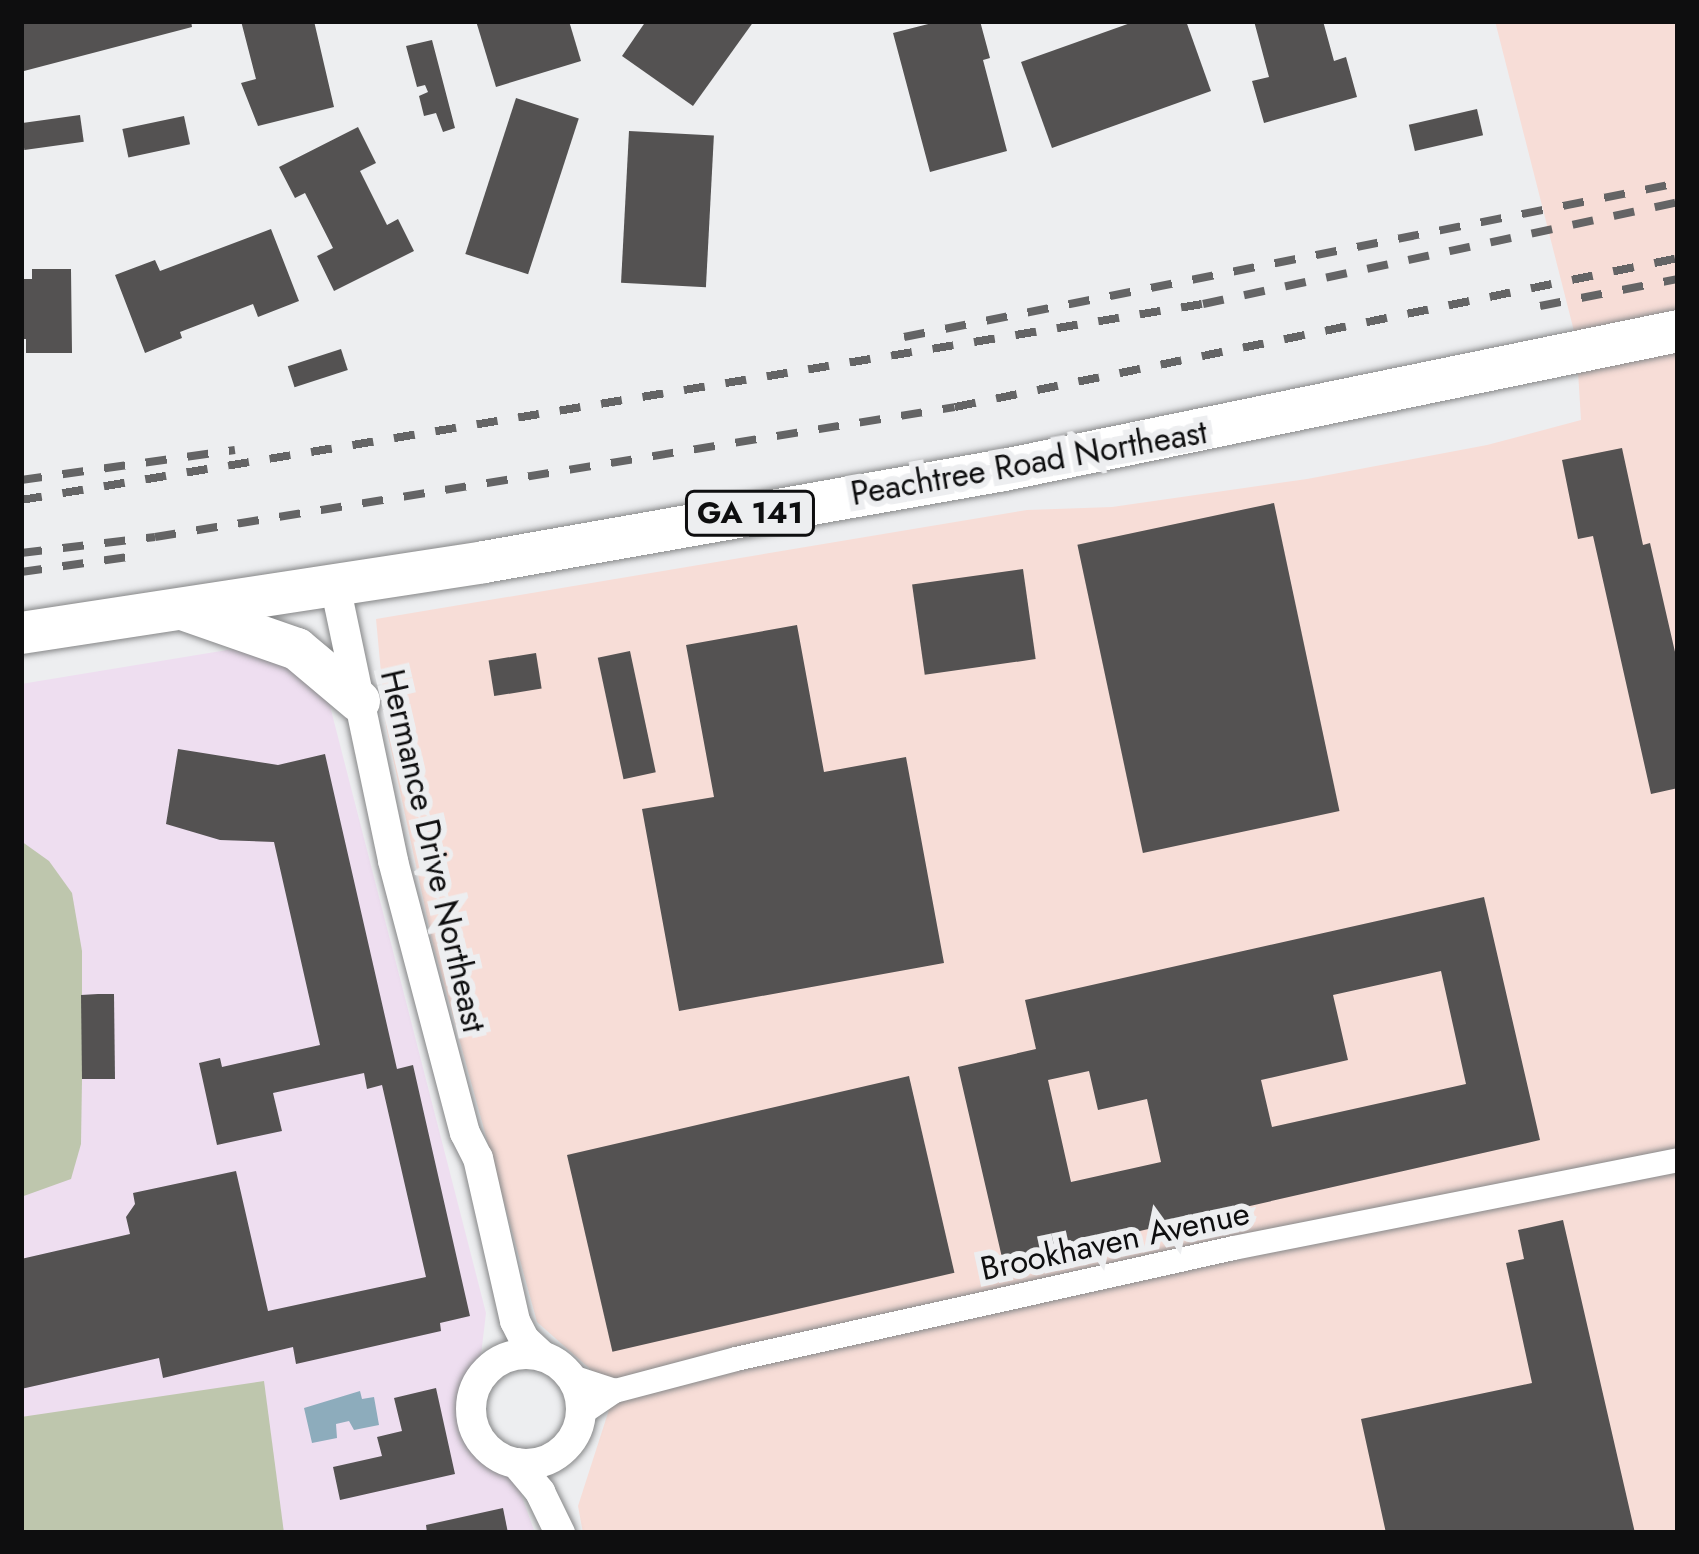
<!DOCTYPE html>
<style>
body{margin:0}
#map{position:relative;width:1699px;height:1554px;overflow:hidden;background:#edeef0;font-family:Jost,sans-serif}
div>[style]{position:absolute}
.commercial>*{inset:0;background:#f7ddd7}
.education>*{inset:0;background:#eedef0}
.green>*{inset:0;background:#bec6ad}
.water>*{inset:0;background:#8dacbc}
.building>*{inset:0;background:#545252;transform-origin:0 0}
.roads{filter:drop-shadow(0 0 3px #868788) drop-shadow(0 0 3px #868788)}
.minor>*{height:24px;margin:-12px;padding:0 12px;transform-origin:12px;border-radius:12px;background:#fff}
.tertiary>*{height:30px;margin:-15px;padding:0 15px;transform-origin:15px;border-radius:15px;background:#fff}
.tertiary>.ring{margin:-15px;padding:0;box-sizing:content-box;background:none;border:30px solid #fff;border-radius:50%}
.trunk>*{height:42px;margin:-21px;padding:0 21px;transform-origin:21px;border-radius:21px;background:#fff}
.rail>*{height:8px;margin-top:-4px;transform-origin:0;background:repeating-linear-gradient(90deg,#646465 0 21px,transparent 0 42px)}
span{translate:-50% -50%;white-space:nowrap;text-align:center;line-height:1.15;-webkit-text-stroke:12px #edeef0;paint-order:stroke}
.shield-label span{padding:3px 9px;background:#edeef0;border:3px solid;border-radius:9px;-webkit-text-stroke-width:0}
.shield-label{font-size:30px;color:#0e0e0f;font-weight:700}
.street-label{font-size:33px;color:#0e0e0f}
.frame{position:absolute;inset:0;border:24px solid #0e0e0f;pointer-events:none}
</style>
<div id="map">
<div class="commercial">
<i style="clip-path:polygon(1495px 21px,1678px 21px,1678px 1533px,583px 1533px,578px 1506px,615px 1391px,537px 1322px,432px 940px,386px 726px,376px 619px,1027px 510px,1112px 507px,1307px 479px,1487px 445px,1581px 420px,1576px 339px)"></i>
</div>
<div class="education">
<i style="clip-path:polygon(312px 636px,486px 1313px,481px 1355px,463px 1392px,465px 1430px,478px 1450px,517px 1483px,535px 1533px,21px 1533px,21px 684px)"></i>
</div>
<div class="green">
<i style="clip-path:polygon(21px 841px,49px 861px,72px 893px,82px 951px,82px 1079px,81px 1144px,71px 1179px,21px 1197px)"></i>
<i style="clip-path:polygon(264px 1381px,284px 1533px,21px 1533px,21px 1417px)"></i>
</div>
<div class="water">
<i style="clip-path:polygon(360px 1391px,362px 1399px,374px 1397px,379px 1425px,354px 1430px,349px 1421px,336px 1424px,337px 1438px,312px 1443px,304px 1408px)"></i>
</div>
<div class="building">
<i style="clip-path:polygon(21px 21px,191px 21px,192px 27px,24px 71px)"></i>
<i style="clip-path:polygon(241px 21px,314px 21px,334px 107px,258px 126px,241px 83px,256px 79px)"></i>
<i style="clip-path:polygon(476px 21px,569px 21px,581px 61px,496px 87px)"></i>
<i style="clip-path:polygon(646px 21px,754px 21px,693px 106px,622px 56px)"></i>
<i style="clip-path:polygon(940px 21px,980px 21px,990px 58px,983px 60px,1007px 151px,930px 172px,893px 33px)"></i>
<i style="clip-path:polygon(1136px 21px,1186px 21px,1211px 91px,1052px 148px,1021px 62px)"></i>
<i style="clip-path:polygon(1254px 21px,1323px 21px,1334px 61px,1346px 57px,1357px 97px,1264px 123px,1252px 81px,1269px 77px)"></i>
<i style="clip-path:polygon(432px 40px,455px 128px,443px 132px,436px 113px,424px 116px,419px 96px,428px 92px,425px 85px,417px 87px,406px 46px)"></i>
<i style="left:516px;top:98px;width:66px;height:164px;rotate:18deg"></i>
<i style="left:1477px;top:109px;width:27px;height:70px;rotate:77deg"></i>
<i style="left:80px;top:115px;width:27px;height:60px;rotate:82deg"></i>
<i style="left:184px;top:116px;width:29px;height:63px;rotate:78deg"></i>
<i style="clip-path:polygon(358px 127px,376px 163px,360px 171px,387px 225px,398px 219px,414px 251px,334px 291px,317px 256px,333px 248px,305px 193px,295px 198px,279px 167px)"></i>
<i style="left:629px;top:131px;width:85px;height:152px;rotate:3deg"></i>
<i style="clip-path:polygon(271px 229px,299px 301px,258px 317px,253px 304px,180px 332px,182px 338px,145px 353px,115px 275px,155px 260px,160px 271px)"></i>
<i style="clip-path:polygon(32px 269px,71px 269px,72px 353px,26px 353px,26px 339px,21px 339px,21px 279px,32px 279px)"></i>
<i style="left:341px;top:349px;width:22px;height:56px;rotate:72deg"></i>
<i style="clip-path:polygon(1622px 448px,1643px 545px,1650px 543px,1678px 665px,1678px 788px,1651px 794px,1593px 536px,1578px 539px,1562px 460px)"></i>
<i style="left:1274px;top:503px;width:315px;height:201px;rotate:78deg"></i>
<i style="left:1023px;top:569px;width:91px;height:112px;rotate:82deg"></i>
<i style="clip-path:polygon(797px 625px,824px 772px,906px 757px,944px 963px,679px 1011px,642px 809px,714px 797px,686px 645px)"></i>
<i style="left:630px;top:651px;width:124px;height:33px;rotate:78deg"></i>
<i style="left:536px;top:653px;width:36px;height:48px;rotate:81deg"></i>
<i style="clip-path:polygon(178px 749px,278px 765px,325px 754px,397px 1069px,413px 1065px,470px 1316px,440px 1323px,441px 1331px,296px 1364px,293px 1347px,163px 1378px,159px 1358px,21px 1389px,21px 1259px,130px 1234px,126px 1217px,135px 1204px,133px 1193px,236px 1171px,268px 1311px,426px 1277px,382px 1085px,367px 1089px,364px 1073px,273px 1093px,282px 1131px,217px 1145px,199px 1063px,220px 1058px,222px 1067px,320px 1045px,274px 842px,220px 840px,166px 824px)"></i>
<i style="clip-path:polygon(evenodd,1484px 897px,1540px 1140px,1003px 1262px,958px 1067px,1036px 1049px,1025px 1000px,1484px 897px,1441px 971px,1466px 1084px,1272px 1127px,1261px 1080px,1348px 1060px,1333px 995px,1441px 971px,1484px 897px,1089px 1071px,1098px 1110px,1147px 1099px,1161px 1162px,1071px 1182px,1048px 1080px,1089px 1071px)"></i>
<i style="clip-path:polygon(98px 994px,114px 994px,115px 1079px,82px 1079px,81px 995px)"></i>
<i style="left:909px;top:1076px;width:202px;height:351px;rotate:77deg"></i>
<i style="clip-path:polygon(1563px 1220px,1635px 1533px,1386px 1533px,1361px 1419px,1532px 1383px,1506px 1263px,1524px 1259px,1518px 1230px)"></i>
<i style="clip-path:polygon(436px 1388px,455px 1474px,340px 1500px,333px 1467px,382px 1456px,377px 1437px,402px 1431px,394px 1398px)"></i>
<i style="clip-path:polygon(503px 1508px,508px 1533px,427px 1533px,426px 1525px)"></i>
</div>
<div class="roads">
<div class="minor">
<i style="left:572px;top:1377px;width:45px;rotate:18deg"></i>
<i style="left:615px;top:1391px;width:125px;rotate:-14.8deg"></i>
<i style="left:736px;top:1359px;width:510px;rotate:-12.57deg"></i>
<i style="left:1234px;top:1248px;width:453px;rotate:-11.2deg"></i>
<i style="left:582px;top:1413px;width:40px;rotate:-34deg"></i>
</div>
<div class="tertiary">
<i style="left:335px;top:585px;width:282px;rotate:78.1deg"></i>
<i style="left:393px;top:861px;width:281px;rotate:75.2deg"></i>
<i style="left:465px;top:1133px;width:28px;rotate:63deg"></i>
<i style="left:478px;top:1158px;width:167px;rotate:77.2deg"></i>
<i style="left:515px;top:1321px;width:20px;rotate:63deg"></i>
<i style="left:524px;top:1339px;width:25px;rotate:43deg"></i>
<i class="ring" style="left:471px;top:1354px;width:80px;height:80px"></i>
<i style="left:516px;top:1463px;width:38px;rotate:50deg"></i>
<i style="left:540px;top:1492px;width:46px;rotate:64deg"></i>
</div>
<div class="trunk">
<i style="left:182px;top:609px;width:122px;rotate:19.2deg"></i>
<i style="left:297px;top:649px;width:81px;rotate:40deg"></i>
<i style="left:21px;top:633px;width:468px;rotate:-8.7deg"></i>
<i style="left:484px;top:562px;width:528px;rotate:-10.03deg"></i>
<i style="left:1004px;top:470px;width:688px;rotate:-11.65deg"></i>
</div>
</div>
<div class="rail">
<i style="left:1540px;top:306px;width:141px;rotate:-11.1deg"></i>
<i style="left:904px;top:337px;width:789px;rotate:-11.25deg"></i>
<i style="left:21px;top:480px;width:216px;rotate:-8deg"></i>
<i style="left:21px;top:500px;width:1198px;rotate:-9.42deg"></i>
<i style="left:1203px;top:304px;width:486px;rotate:-12.1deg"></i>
<i style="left:21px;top:553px;width:135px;rotate:-6.8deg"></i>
<i style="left:155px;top:537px;width:810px;rotate:-9.23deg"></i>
<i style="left:955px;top:407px;width:738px;rotate:-11.64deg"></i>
<i style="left:21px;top:572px;width:108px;rotate:-8deg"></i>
</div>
<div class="shield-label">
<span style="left:750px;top:513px">GA 141</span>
</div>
<div class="street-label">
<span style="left:1029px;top:463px;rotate:-10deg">Peachtree Road Northeast</span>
<span style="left:433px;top:851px;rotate:77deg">Hermance Drive Northeast</span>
<span style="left:1115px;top:1241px;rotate:-12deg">Brookhaven Avenue</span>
</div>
<div class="frame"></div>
</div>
